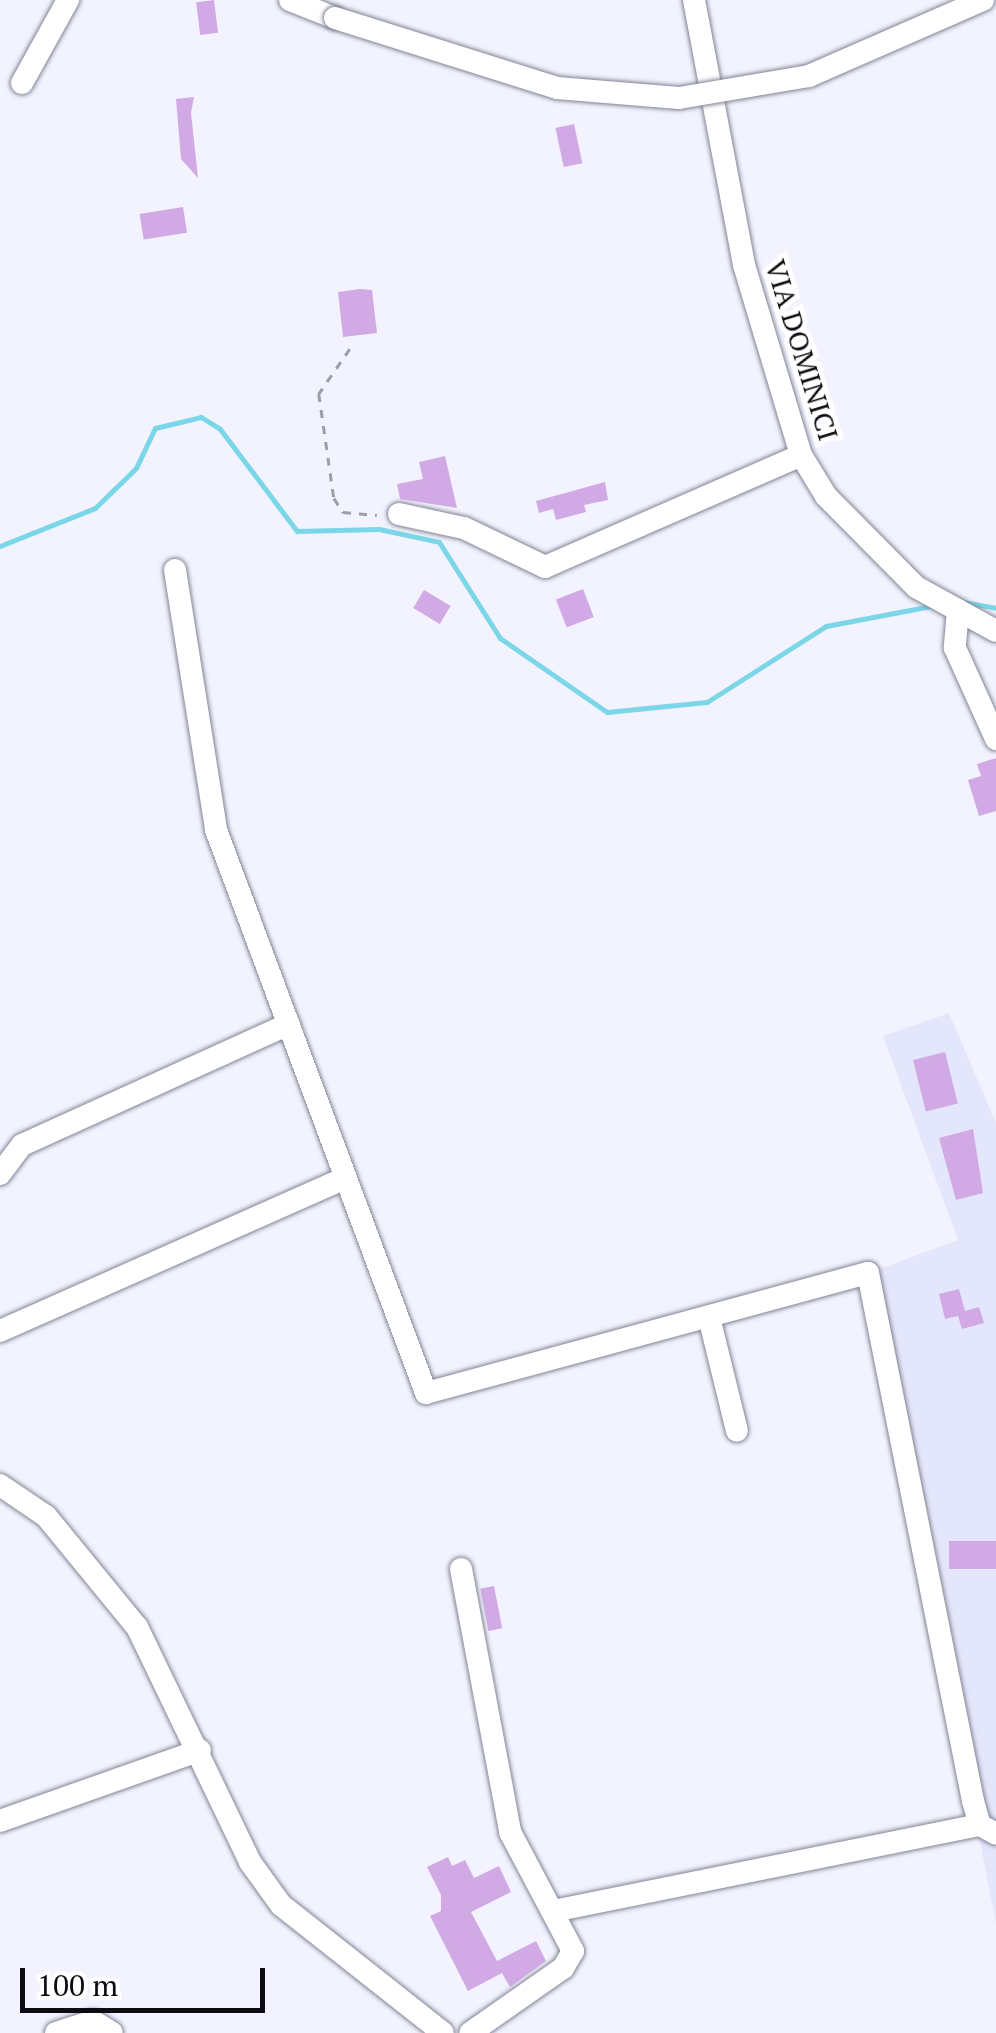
<!DOCTYPE html>
<style>
body{margin:0}
#map{position:relative;width:996px;height:2033px;overflow:hidden;background:#f2f3fe;font-family:"PT Serif",serif}
div>[style]{position:absolute}
.built>*{inset:0;background:#e4e6fb}
.stream>*{height:5px;margin:-2.5px;padding:0 2.5px;transform-origin:2.5px;border-radius:2.5px;background:#7bd7e8}
.building>*{inset:0;background:#d1aae5;transform-origin:0 0}
.path>*{height:2.5px;margin-top:-1.25px;transform-origin:0;background:repeating-linear-gradient(90deg,#9c9da6 0 8px,transparent 0 16px)}
.roads{filter:drop-shadow(0 0 2px #828495) drop-shadow(0 0 2px #828495)}
.minor>*{height:22px;margin:-11px;padding:0 11px;transform-origin:11px;border-radius:11px;background:#fff}
.bridges{filter:drop-shadow(0 0 2px #828495) drop-shadow(0 0 2px #828495)}
.minor-bridge>*{height:22px;margin:-11px;padding:0 11px;transform-origin:11px;border-radius:11px;background:#fff}
span{translate:-50% -50%;white-space:nowrap;text-align:center;line-height:1.15;-webkit-text-stroke:10px #fff;paint-order:stroke}
.street-label{font-size:28px;color:#0b0b11}
.scale{position:absolute;left:20px;top:1968px;width:245px;height:45px;box-sizing:border-box;border:5px solid #0b0b11;border-top:0;padding-left:12px;font-size:30px;line-height:35px;white-space:nowrap;color:#0b0b11;-webkit-text-stroke:8px #fff;paint-order:stroke}
</style>
<div id="map">
<div class="built">
<i style="clip-path:polygon(949px 1013px,996px 1123px,996px 1923px,868px 1273px,958px 1240px,883px 1036px)"></i>
</div>
<div class="stream">
<i style="left:0;top:546px;width:102px;rotate:-21.8deg"></i>
<i style="left:95px;top:508px;width:57px;rotate:-44.3deg"></i>
<i style="left:136px;top:468px;width:44px;rotate:-64.6deg"></i>
<i style="left:155px;top:428px;width:47px;rotate:-13.4deg"></i>
<i style="left:201px;top:417px;width:22px;rotate:32deg"></i>
<i style="left:220px;top:429px;width:128px;rotate:53deg"></i>
<i style="left:297px;top:531px;width:82px;rotate:-1.4deg"></i>
<i style="left:379px;top:529px;width:61px;rotate:12.2deg"></i>
<i style="left:439px;top:542px;width:114px;rotate:57.6deg"></i>
<i style="left:500px;top:638px;width:130px;rotate:34.7deg"></i>
<i style="left:607px;top:712px;width:100px;rotate:-5.7deg"></i>
<i style="left:707px;top:702px;width:141px;rotate:-32.6deg"></i>
<i style="left:826px;top:626px;width:107px;rotate:-10.8deg"></i>
<i style="left:957px;top:601px;width:40px;rotate:10deg"></i>
</div>
<div class="building">
<i style="left:214px;top:0;width:33px;height:18px;rotate:83deg"></i>
<i style="clip-path:polygon(194px 97px,191px 113px,198px 178px,181px 159px,176px 99px)"></i>
<i style="left:574px;top:124px;width:40px;height:19px;rotate:78deg"></i>
<i style="left:183px;top:207px;width:26px;height:44px;rotate:81deg"></i>
<i style="clip-path:polygon(360px 289px,372px 290px,377px 333px,343px 337px,338px 292px)"></i>
<i style="clip-path:polygon(445px 456px,457px 508px,400px 499px,397px 484px,423px 479px,419px 462px)"></i>
<i style="clip-path:polygon(605px 482px,608px 500px,584px 505px,586px 512px,556px 520px,553px 509px,539px 513px,536px 501px)"></i>
<i style="left:583px;top:589px;width:30px;height:29px;rotate:69deg"></i>
<i style="left:424px;top:590px;width:31px;height:21px;rotate:31deg"></i>
<i style="clip-path:polygon(996px 758px,996px 811px,979px 816px,968px 780px,981px 776px,977px 764px)"></i>
<i style="left:945px;top:1052px;width:53px;height:33px;rotate:76deg"></i>
<i style="clip-path:polygon(973px 1129px,983px 1193px,956px 1200px,939px 1138px)"></i>
<i style="clip-path:polygon(959px 1289px,965px 1311px,979px 1307px,984px 1323px,962px 1329px,958px 1316px,945px 1319px,939px 1294px)"></i>
<i style="left:996px;top:1541px;width:28px;height:47px;rotate:90deg"></i>
<i style="left:494px;top:1586px;width:43px;height:14px;rotate:79deg"></i>
<i style="clip-path:polygon(448px 1857px,452px 1866px,465px 1860px,474px 1878px,499px 1866px,511px 1892px,471px 1912px,497px 1961px,536px 1941px,546px 1961px,510px 1987px,502px 1973px,468px 1991px,430px 1916px,441px 1911px,441px 1895px,427px 1867px)"></i>
</div>
<div class="path">
<i style="left:350px;top:349px;width:55px;rotate:124.6deg"></i>
<i style="left:319px;top:394px;width:105px;rotate:81.8deg"></i>
<i style="left:334px;top:498px;width:17px;rotate:57deg"></i>
<i style="left:343px;top:512px;width:34px;rotate:5deg"></i>
</div>
<div class="roads">
<div class="minor">
<i style="left:290px;top:0;width:48px;rotate:21.8deg"></i>
<i style="left:694px;top:0;width:270px;rotate:79.3deg"></i>
<i style="left:744px;top:265px;width:198px;rotate:73.3deg"></i>
<i style="left:801px;top:455px;width:48px;rotate:58.6deg"></i>
<i style="left:826px;top:496px;width:128px;rotate:45.3deg"></i>
<i style="left:916px;top:587px;width:91px;rotate:28.8deg"></i>
<i style="left:22px;top:83px;width:95px;rotate:-61deg"></i>
<i style="left:399px;top:514px;width:66px;rotate:12.2deg"></i>
<i style="left:464px;top:528px;width:90px;rotate:25.7deg"></i>
<i style="left:545px;top:567px;width:279px;rotate:-23.6deg"></i>
<i style="left:175px;top:570px;width:263px;rotate:81deg"></i>
<i style="left:216px;top:830px;width:601px;rotate:69.54deg"></i>
<i style="left:426px;top:1393px;width:458px;rotate:-15.2deg"></i>
<i style="left:868px;top:1273px;width:538px;rotate:78.75deg"></i>
<i style="left:973px;top:1801px;width:25px;rotate:74deg"></i>
<i style="left:980px;top:1825px;width:18px;rotate:29deg"></i>
<i style="left:958px;top:610px;width:38px;rotate:95deg"></i>
<i style="left:955px;top:648px;width:100px;rotate:65.7deg"></i>
<i style="left:0;top:1174px;width:36px;rotate:-53deg"></i>
<i style="left:22px;top:1145px;width:293px;rotate:-24.4deg"></i>
<i style="left:709px;top:1317px;width:117px;rotate:76.2deg"></i>
<i style="left:0;top:1331px;width:378px;rotate:-23.9deg"></i>
<i style="left:0;top:1485px;width:55px;rotate:34deg"></i>
<i style="left:46px;top:1516px;width:144px;rotate:50.7deg"></i>
<i style="left:137px;top:1627px;width:261px;rotate:64.3deg"></i>
<i style="left:250px;top:1862px;width:53px;rotate:54.2deg"></i>
<i style="left:281px;top:1905px;width:206px;rotate:38.3deg"></i>
<i style="left:461px;top:1569px;width:268px;rotate:79.4deg"></i>
<i style="left:510px;top:1832px;width:135px;rotate:62.1deg"></i>
<i style="left:573px;top:1951px;width:20px;rotate:120deg"></i>
<i style="left:563px;top:1968px;width:113px;rotate:145deg"></i>
<i style="left:0;top:1821px;width:212px;rotate:-19.5deg"></i>
<i style="left:558px;top:1910px;width:430px;rotate:-11.4deg"></i>
<i style="left:56px;top:2033px;width:39px;rotate:-18deg"></i>
<i style="left:93px;top:2021px;width:22px;rotate:32deg"></i>
</div>
</div>
<div class="bridges">
<div class="minor-bridge">
<i style="left:335px;top:18px;width:233px;rotate:17.5deg"></i>
<i style="left:557px;top:88px;width:122px;rotate:4.7deg"></i>
<i style="left:679px;top:98px;width:132px;rotate:-9.6deg"></i>
<i style="left:809px;top:76px;width:190px;rotate:-23.6deg"></i>
</div>
</div>
<div class="street-label">
<span style="left:802px;top:350px;rotate:73deg">VIA DOMINICI</span>
</div>
<div class="scale">100 m</div>
</div>
